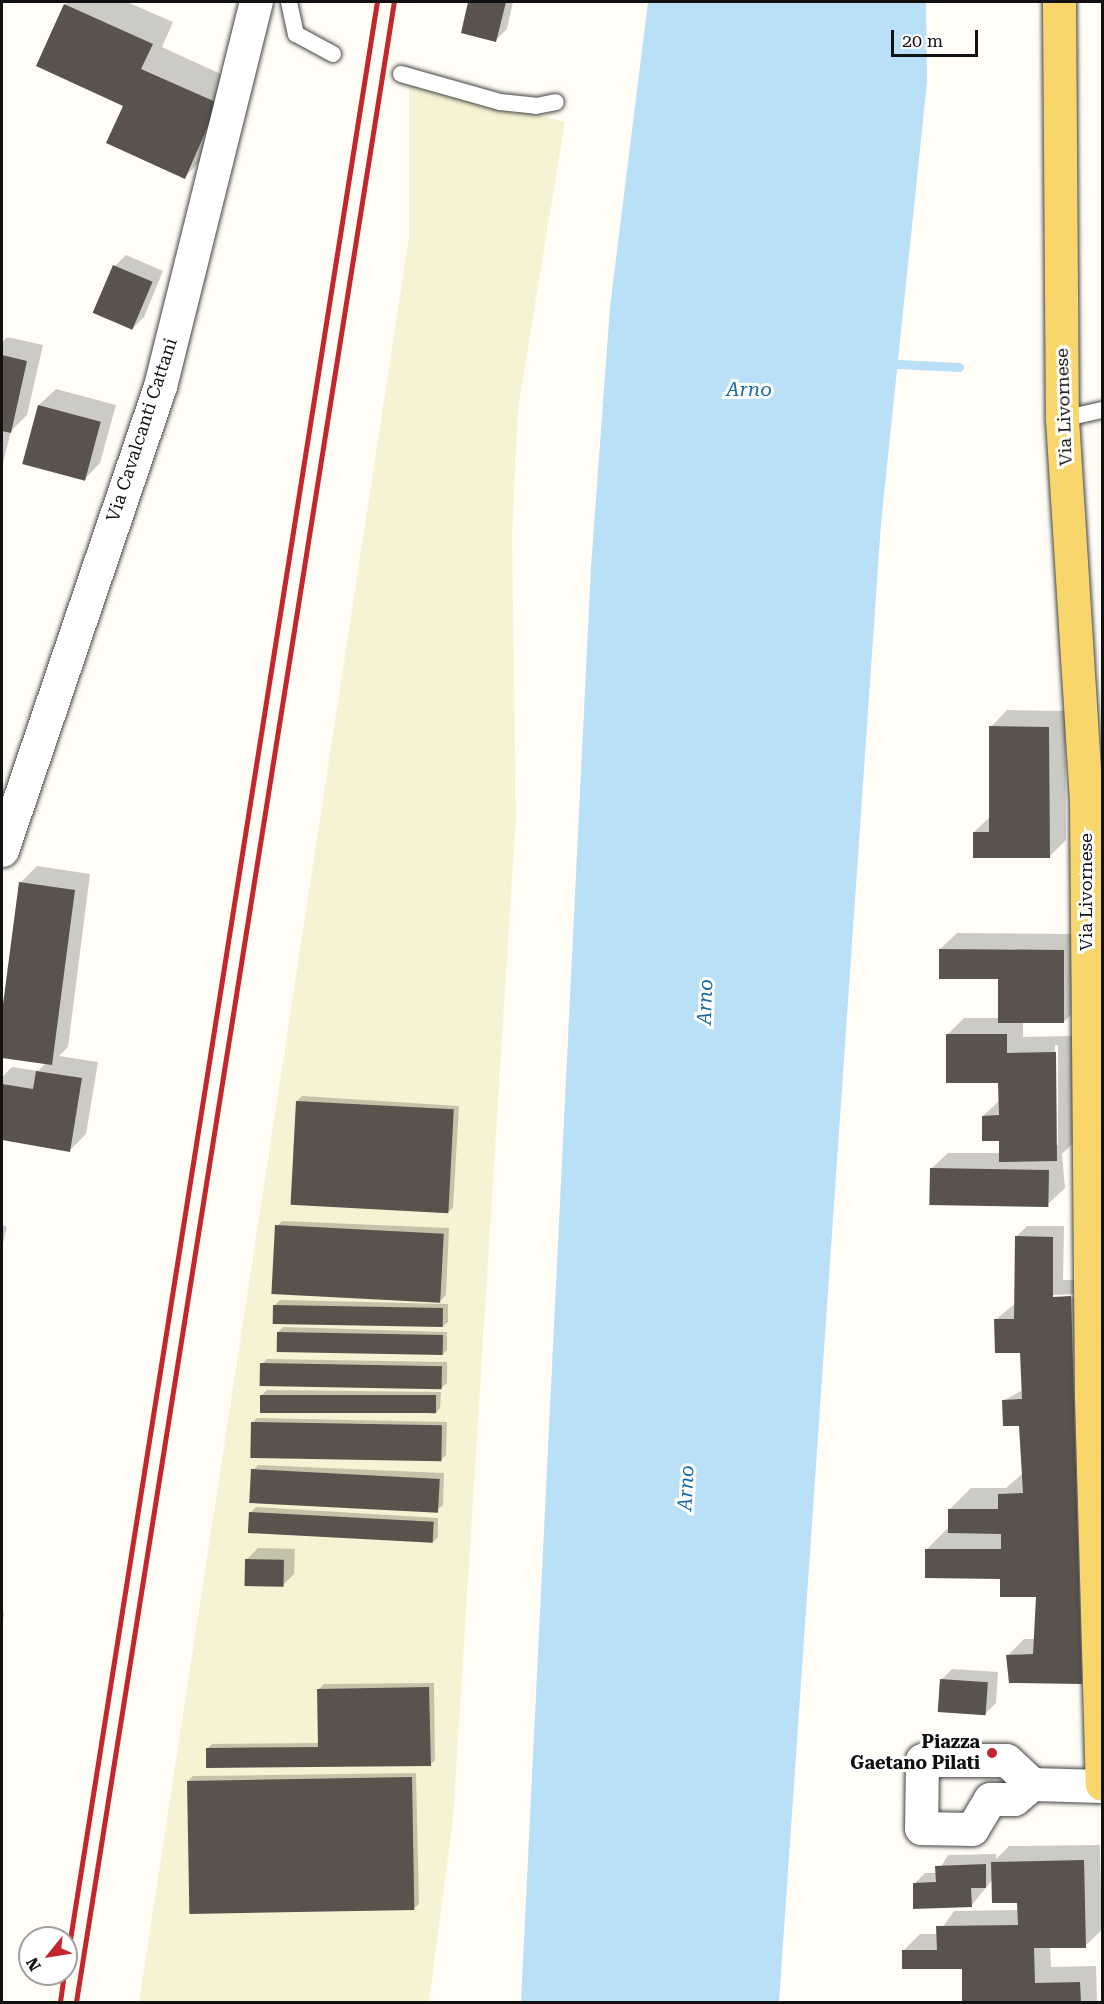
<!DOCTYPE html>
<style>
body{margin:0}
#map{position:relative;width:1104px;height:2004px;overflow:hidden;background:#fffdf5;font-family:"Roboto Serif",serif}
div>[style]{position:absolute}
.farmland>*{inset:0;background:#f6f3d4}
.water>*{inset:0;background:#b9e0f7}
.shadow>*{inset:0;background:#0003}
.stream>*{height:9px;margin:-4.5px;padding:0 4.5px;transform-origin:4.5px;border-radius:4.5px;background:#b9e0f7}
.building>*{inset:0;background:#5a524d;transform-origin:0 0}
.roads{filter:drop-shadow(0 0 2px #444) drop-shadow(0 0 2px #444)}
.service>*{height:16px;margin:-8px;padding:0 8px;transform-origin:8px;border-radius:8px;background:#fff}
.minor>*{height:33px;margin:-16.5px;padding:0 16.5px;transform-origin:16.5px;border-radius:16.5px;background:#fff}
.tertiary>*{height:33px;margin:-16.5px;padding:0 16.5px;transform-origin:16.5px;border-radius:16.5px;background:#fff}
.primary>*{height:33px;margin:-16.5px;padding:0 16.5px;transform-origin:16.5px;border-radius:16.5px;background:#f9d66b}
.rail>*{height:4.5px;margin:-2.25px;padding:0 2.25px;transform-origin:2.25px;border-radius:2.25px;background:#c4262e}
.dots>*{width:16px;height:16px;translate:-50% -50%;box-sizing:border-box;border:3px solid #fff;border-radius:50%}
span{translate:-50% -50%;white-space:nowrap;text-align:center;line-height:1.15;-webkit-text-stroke:6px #fff;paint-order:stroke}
.street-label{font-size:18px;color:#111}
.poi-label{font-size:18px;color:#111;font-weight:700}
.right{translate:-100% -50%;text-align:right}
.water-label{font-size:20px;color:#1768a6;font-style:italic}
.frame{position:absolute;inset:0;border:3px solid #111;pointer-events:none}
.north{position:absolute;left:18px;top:1926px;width:60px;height:60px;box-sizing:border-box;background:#fff;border:2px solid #a0a0a0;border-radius:50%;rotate:240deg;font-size:16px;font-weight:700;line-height:24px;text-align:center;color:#111}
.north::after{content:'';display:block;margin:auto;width:21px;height:27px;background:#c4262e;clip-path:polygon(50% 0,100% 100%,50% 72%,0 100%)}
.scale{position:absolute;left:891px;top:30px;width:87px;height:27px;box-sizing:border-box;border:3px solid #111;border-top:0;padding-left:8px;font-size:18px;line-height:21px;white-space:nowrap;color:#111;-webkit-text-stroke:4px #fff;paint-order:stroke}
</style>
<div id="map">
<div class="farmland">
<i style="clip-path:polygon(409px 83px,565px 122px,518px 408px,512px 536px,516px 816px,453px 1819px,429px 2002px,139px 2002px,409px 237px)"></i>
</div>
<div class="water">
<i style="clip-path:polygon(648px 2px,926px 2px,927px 82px,881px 523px,779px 2002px,521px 2002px,591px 567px,610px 307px)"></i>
</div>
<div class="shadow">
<i style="clip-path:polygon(68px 2px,127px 2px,173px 22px,162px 47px,238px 82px,206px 155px,185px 177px,125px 105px,65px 5px)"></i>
<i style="clip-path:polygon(470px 2px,513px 2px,507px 29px,496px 40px,462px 32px)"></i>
<i style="clip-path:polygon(126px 255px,163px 271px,144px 317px,133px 328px,115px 266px)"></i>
<i style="clip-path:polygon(7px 337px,43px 345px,27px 415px,11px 431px,2px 467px,2px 342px)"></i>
<i style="clip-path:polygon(56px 389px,116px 405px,100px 463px,84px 480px,23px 463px,39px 405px)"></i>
<i style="clip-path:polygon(1007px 710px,1065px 711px,1066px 840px,1049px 857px,974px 832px,991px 816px,991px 727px)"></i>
<i style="clip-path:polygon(37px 866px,90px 874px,68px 1047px,59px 1056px,98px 1062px,86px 1134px,70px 1150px,2px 1139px,2px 1077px,12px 1067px,38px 1071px,46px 1063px,2px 1057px,20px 883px)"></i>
<i style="clip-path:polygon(evenodd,957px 933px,1080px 934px,1080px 1005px,1064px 1022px,1023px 1022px,1023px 1037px,1072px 1036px,1073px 1143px,1062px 1154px,1065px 1188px,1048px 1204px,931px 1169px,948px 1153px,1000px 1153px,1000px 1139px,983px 1116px,1000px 1100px,1000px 1081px,947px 1035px,964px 1018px,1000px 1018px,999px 978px,940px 949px,957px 933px,1055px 1045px,1058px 1045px,1058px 1145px,1055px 1145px,1055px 1045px)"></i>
<i style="clip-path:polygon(302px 1096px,459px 1106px,453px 1208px,447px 1213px,297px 1101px)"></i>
<i style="clip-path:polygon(282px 1221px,449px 1228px,446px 1295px,441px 1300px,277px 1226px)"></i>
<i style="clip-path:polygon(2px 1225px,7px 1227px,2px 1247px)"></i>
<i style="clip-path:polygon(evenodd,1027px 1226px,1064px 1226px,1063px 1280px,1087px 1280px,1098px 1666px,1081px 1683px,1008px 1655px,1024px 1639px,1035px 1639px,1037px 1595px,927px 1549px,948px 1528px,950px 1509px,971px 1488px,1006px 1488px,1023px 1473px,1021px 1424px,1003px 1401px,1023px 1390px,1022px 1351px,995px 1320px,1016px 1303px,1016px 1237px,1027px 1226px,1078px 1294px,1078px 1297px,1050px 1298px,1053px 1295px,1078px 1294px)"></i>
<i style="clip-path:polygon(280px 1300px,448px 1304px,448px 1322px,442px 1327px,275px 1305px)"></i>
<i style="clip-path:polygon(283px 1327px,447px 1332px,447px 1350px,442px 1355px,278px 1332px)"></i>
<i style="clip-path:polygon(267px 1359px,447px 1362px,447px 1383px,441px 1388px,262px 1364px)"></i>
<i style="clip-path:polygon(267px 1390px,441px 1392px,440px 1408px,435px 1414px,262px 1395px)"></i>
<i style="clip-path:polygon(257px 1418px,447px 1422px,446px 1455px,441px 1460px,252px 1423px)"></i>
<i style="clip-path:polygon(258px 1465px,444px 1473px,443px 1505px,437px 1510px,253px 1470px)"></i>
<i style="clip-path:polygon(256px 1507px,438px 1518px,438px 1537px,432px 1543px,251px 1512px)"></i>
<i style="clip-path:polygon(258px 1548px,295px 1549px,294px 1574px,283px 1585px,246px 1560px)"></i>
<i style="clip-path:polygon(2px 1612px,4px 1613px,2px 1627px)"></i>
<i style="clip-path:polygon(952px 1669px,998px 1672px,996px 1703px,985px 1714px,941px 1680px)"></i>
<i style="clip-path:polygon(434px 1683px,435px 1760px,430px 1765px,207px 1749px,212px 1744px,319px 1743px,319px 1689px,324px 1684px)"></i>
<i style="clip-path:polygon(416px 1773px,419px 1904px,413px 1909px,188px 1781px,193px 1776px)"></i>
<i style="clip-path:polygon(1100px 1845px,1102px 1930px,1085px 1946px,1050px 1946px,1051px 1967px,1096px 1966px,1097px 2002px,964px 2002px,963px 1967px,903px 1951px,920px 1934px,938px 1934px,954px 1911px,1019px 1910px,1018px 1901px,993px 1879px,971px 1906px,914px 1884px,925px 1873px,937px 1873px,948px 1855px,996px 1854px,996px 1859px,1009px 1846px)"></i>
</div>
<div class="stream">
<i style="left:898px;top:364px;width:61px;rotate:2.8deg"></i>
</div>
<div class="building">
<i style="clip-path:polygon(468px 2px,506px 2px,496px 42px,461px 33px)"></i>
<i style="clip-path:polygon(64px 4px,153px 44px,141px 69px,218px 103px,185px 179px,106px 143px,123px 106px,36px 66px)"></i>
<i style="left:113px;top:265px;width:43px;height:52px;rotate:23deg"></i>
<i style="clip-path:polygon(2px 355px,27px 361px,11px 433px,2px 431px)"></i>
<i style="left:38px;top:405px;width:65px;height:61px;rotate:15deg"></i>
<i style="clip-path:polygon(989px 726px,1049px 727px,1050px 858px,973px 858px,973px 832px,989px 832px)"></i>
<i style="clip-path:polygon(19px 882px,75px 890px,52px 1065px,2px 1058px,2px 1012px)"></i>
<i style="clip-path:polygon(939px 949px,1064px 950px,1064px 1023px,998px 1023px,998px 979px,939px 979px)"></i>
<i style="clip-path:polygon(946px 1034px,1007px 1034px,1007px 1053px,1056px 1052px,1057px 1161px,999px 1162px,999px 1141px,982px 1141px,982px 1116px,999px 1115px,998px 1083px,946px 1083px)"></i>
<i style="clip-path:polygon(36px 1071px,82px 1078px,70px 1152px,2px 1140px,2px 1084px,33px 1089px)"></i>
<i style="left:296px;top:1101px;width:158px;height:104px;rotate:3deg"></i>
<i style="left:930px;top:1168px;width:119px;height:37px;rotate:1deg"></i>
<i style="left:275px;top:1225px;width:169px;height:69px;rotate:3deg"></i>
<i style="clip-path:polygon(1015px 1236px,1053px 1237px,1053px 1297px,1071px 1296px,1082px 1684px,1009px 1683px,1006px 1655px,1033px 1654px,1036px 1597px,1000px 1597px,1000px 1579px,925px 1578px,925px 1549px,1001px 1549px,1001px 1534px,948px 1533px,948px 1509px,998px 1509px,998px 1494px,1023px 1493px,1019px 1426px,1003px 1426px,1002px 1400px,1022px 1399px,1020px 1353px,995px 1353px,994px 1319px,1014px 1319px)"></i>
<i style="left:273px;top:1305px;width:170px;height:19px;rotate:1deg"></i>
<i style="left:277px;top:1332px;width:166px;height:20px;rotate:1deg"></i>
<i style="left:260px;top:1363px;width:182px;height:23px;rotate:1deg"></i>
<i style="left:260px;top:1395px;width:176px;height:18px"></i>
<i style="left:251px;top:1422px;width:191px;height:36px;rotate:1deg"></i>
<i style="left:251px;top:1469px;width:189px;height:34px;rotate:3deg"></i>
<i style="left:249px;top:1512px;width:185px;height:21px;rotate:3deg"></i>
<i style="left:245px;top:1559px;width:39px;height:27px;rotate:1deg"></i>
<i style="left:940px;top:1679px;width:48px;height:33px;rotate:4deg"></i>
<i style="clip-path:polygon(429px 1687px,431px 1766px,206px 1768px,206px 1748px,318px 1747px,317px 1689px)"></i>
<i style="left:412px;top:1777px;width:133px;height:225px;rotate:89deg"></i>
<i style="clip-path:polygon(1084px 1860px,1086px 1948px,1034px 1948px,1035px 1983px,1080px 1982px,1081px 2002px,962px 2002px,962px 1969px,902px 1969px,902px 1950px,937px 1950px,936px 1926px,1018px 1925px,1017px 1903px,992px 1903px,991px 1862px)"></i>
<i style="clip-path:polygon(986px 1864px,986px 1888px,971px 1888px,972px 1907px,913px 1909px,913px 1883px,936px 1882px,935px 1866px)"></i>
</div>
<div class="roads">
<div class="service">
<i style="left:289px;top:2px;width:33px;rotate:78deg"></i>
<i style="left:296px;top:34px;width:42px;rotate:28.4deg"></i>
<i style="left:401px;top:74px;width:103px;rotate:15.8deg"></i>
<i style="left:500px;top:102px;width:36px;rotate:6deg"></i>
<i style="left:536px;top:106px;width:20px;rotate:-11deg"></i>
<i style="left:1062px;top:419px;width:41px;rotate:-12.7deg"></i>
</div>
<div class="minor">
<i style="left:1032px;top:1784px;width:35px;rotate:-137deg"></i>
<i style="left:1006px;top:1760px;width:84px;rotate:180deg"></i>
<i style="left:922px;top:1760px;width:68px;rotate:90.8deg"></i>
<i style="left:921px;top:1828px;width:51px;rotate:1.1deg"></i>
<i style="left:972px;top:1829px;width:35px;rotate:-59deg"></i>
<i style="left:990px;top:1799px;width:24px"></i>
<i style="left:1014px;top:1799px;width:23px;rotate:-40deg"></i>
<i style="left:1032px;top:1784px;width:70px;rotate:1.6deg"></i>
</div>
<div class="tertiary">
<i style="left:2px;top:850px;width:490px;rotate:-71.2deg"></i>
<i style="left:160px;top:386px;width:396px;rotate:-76deg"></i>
</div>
<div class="primary">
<i style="left:1059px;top:2px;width:417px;rotate:89.6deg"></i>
<i style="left:1062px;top:419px;width:382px;rotate:86.4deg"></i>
<i style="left:1086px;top:800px;width:597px;rotate:89.52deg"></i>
<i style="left:1091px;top:1397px;width:387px;rotate:88.4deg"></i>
</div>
</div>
<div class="rail">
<i style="left:66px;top:1965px;width:1987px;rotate:-81deg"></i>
<i style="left:60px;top:2002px;width:28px;rotate:-82deg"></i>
<i style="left:76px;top:2002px;width:2025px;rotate:-80.97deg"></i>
</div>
<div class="dots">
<i style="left:992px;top:1753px;background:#c4262e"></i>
</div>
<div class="street-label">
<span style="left:1064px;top:407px;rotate:-92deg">Via Livornese</span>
<span style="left:142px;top:430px;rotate:-72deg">Via Cavalcanti Cattani</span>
<span style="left:1086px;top:892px;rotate:-90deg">Via Livornese</span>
</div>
<div class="poi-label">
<span class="right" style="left:980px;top:1753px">Piazza<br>Gaetano Pilati</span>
</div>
<div class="water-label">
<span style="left:749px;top:389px">Arno</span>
<span style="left:705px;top:1002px;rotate:-88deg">Arno</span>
<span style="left:686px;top:1488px;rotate:-87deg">Arno</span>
</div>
<div class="frame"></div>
<div class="north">N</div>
<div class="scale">20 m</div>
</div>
